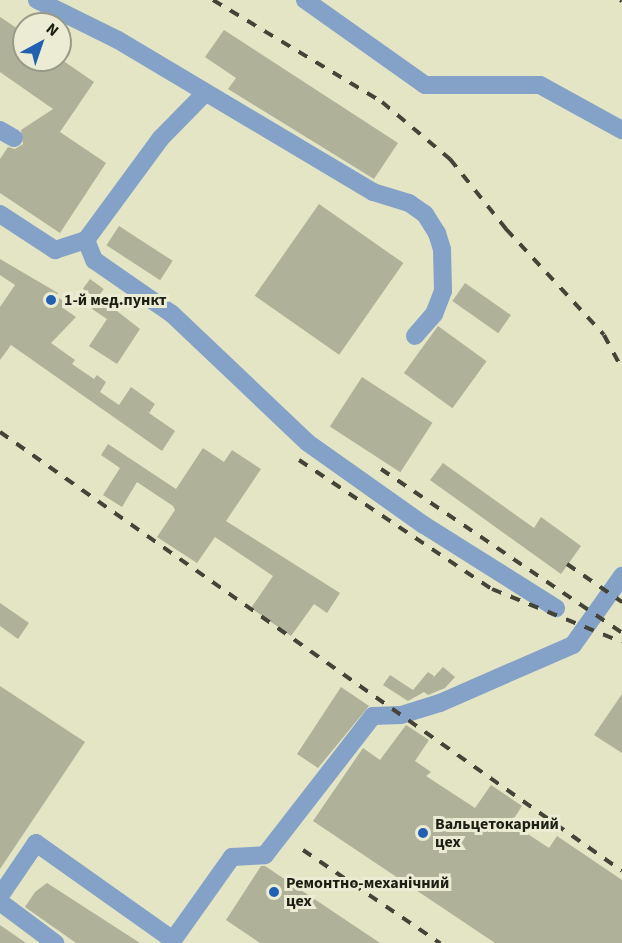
<!DOCTYPE html>
<meta charset="utf-8">
<style>
body{margin:0}
#map{position:relative;width:622px;height:943px;overflow:hidden;background:#ebecd3;font-family:"Source Sans 3",sans-serif}
div>[style]{position:absolute}
.built>*{inset:0;background:#e3e5c4}
.building>*{inset:0;background:#afb198;transform-origin:0 0}
.minor>*{height:18px;margin:-9px;padding:0 9px;transform-origin:9px;border-radius:9px;background:#84a1c8}
.rail>*{height:4px;margin-top:-2px;transform-origin:0;background:repeating-linear-gradient(90deg,#434437 0 10px,transparent 0 20px)}
.dots>*{width:16px;height:16px;translate:-50% -50%;box-sizing:border-box;border:3px solid #ebecd3;border-radius:50%}
span{translate:-50% -50%;white-space:nowrap;text-align:center;line-height:1.15;-webkit-text-stroke:6px #ebecd3;paint-order:stroke}
.poi-label{font-size:16px;color:#1d1e14;font-weight:700}
.left{translate:0 -50%;text-align:left}
.north{position:absolute;left:12px;top:12px;width:60px;height:60px;box-sizing:border-box;background:#ebecd3;border:2px solid #999a87;border-radius:50%;rotate:40deg;font-size:16px;font-weight:700;line-height:24px;text-align:center;color:#1d1e14}
.north::after{content:'';display:block;margin:auto;width:21px;height:27px;background:#2261b2;clip-path:polygon(50% 0,100% 100%,50% 72%,0 100%)}
</style>
<div id="map">
<div class="built">
<i style="clip-path:polygon(evenodd,0 0,622px 0,622px 943px,0 943px,0 0,24px 24px,60px 24px,60px 60px,24px 60px,24px 24px)"></i>
</div>
<div class="building">
<i style="clip-path:polygon(0 17px,24px 33px,24px 60px,62px 60px,94px 82px,60px 132px,106px 163px,60px 233px,0 193px,0 159px,8px 147px,15px 149px,23px 144px,21px 130px,53px 109px,0 72px)"></i>
<i style="clip-path:polygon(224px 30px,398px 143px,374px 179px,228px 89px,236px 78px,205px 57px)"></i>
<i style="left:319px;top:204px;width:103px;height:112px;rotate:35deg"></i>
<i style="left:119px;top:226px;width:64px;height:23px;rotate:33deg"></i>
<i style="clip-path:polygon(0 259px,58px 293px,56px 296px,66px 303px,63px 308px,76px 317px,51px 343px,75px 360px,72px 364px,94px 379px,97px 375px,106px 382px,100px 392px,119px 405px,131px 387px,155px 404px,149px 413px,175px 431px,162px 451px,11px 345px,0 360px,0 307px,15px 285px,0 275px)"></i>
<i style="left:90px;top:279px;width:17px;height:12px;rotate:36deg"></i>
<i style="left:465px;top:283px;width:56px;height:22px;rotate:35deg"></i>
<i style="clip-path:polygon(99px 297px,140px 329px,117px 364px,89px 346px,107px 319px,92px 309px)"></i>
<i style="left:438px;top:326px;width:60px;height:58px;rotate:36deg"></i>
<i style="left:362px;top:377px;width:84px;height:59px;rotate:33deg"></i>
<i style="clip-path:polygon(108px 444px,176px 489px,203px 448px,224px 462px,232px 450px,261px 469px,226px 521px,340px 593px,327px 613px,314px 604px,291px 636px,251px 608px,273px 576px,215px 537px,197px 563px,157px 537px,175px 510px,173px 506px,137px 482px,122px 507px,103px 495px,120px 468px,101px 455px)"></i>
<i style="clip-path:polygon(443px 463px,534px 528px,541px 517px,581px 546px,561px 574px,430px 480px)"></i>
<i style="clip-path:polygon(0 603px,29px 623px,18px 639px,0 626px)"></i>
<i style="clip-path:polygon(443px 667px,455px 677px,445px 688px,428px 695px,424px 692px,408px 701px,383px 685px,390px 675px,413px 690px,428px 672px,434px 676px,432px 679px)"></i>
<i style="clip-path:polygon(0 686px,85px 742px,0 869px)"></i>
<i style="clip-path:polygon(341px 687px,369px 706px,318px 768px,297px 754px)"></i>
<i style="clip-path:polygon(622px 694px,622px 753px,594px 735px)"></i>
<i style="clip-path:polygon(406px 725px,429px 740px,415px 761px,431px 772px,426px 776px,475px 808px,491px 785px,522px 806px,511px 823px,549px 848px,557px 836px,622px 880px,622px 943px,495px 943px,313px 821px,363px 748px,380px 760px)"></i>
<i style="clip-path:polygon(261px 866px,265px 866px,380px 943px,260px 943px,226px 920px)"></i>
<i style="clip-path:polygon(47px 883px,140px 943px,76px 943px,25px 907px,35px 892px)"></i>
<i style="clip-path:polygon(0 925px,26px 943px,0 943px)"></i>
</div>
<div class="minor">
<i style="left:37px;top:0;width:90px;rotate:26.3deg"></i>
<i style="left:118px;top:40px;width:297px;rotate:30.8deg"></i>
<i style="left:373px;top:192px;width:38px;rotate:17deg"></i>
<i style="left:409px;top:203px;width:19px;rotate:35deg"></i>
<i style="left:425px;top:214px;width:22px;rotate:58deg"></i>
<i style="left:437px;top:233px;width:17px;rotate:73deg"></i>
<i style="left:442px;top:249px;width:42px;rotate:88.6deg"></i>
<i style="left:443px;top:291px;width:25px;rotate:111deg"></i>
<i style="left:434px;top:314px;width:29px;rotate:131deg"></i>
<i style="left:305px;top:0;width:147px;rotate:35.3deg"></i>
<i style="left:425px;top:85px;width:115px"></i>
<i style="left:540px;top:85px;width:94px;rotate:28.8deg"></i>
<i style="left:0;top:130px;width:16px;rotate:30deg"></i>
<i style="left:0;top:214px;width:66px;rotate:33.2deg"></i>
<i style="left:55px;top:250px;width:33px;rotate:-18deg"></i>
<i style="left:86px;top:240px;width:22px;rotate:68deg"></i>
<i style="left:94px;top:260px;width:95px;rotate:34.7deg"></i>
<i style="left:172px;top:314px;width:187px;rotate:43.5deg"></i>
<i style="left:308px;top:443px;width:142px;rotate:35.3deg"></i>
<i style="left:424px;top:525px;width:156px;rotate:32.2deg"></i>
<i style="left:86px;top:240px;width:127px;rotate:-53.7deg"></i>
<i style="left:161px;top:138px;width:63px;rotate:-45.6deg"></i>
<i style="left:0;top:896px;width:64px;rotate:-55.8deg"></i>
<i style="left:36px;top:843px;width:168px;rotate:35.3deg"></i>
<i style="left:173px;top:940px;width:102px;rotate:-54.6deg"></i>
<i style="left:232px;top:857px;width:33px;rotate:-3deg"></i>
<i style="left:265px;top:855px;width:176px;rotate:-52.2deg"></i>
<i style="left:373px;top:716px;width:28px;rotate:-2deg"></i>
<i style="left:401px;top:715px;width:41px;rotate:-17.1deg"></i>
<i style="left:440px;top:703px;width:145px;rotate:-23.6deg"></i>
<i style="left:573px;top:645px;width:85px;rotate:-54.6deg"></i>
<i style="left:0;top:902px;width:69px;rotate:36.7deg"></i>
</div>
<div class="rail">
<i style="left:213px;top:0;width:197px;rotate:31.1deg"></i>
<i style="left:382px;top:102px;width:89px;rotate:40deg"></i>
<i style="left:450px;top:159px;width:90px;rotate:51.3deg"></i>
<i style="left:506px;top:229px;width:144px;rotate:47.2deg"></i>
<i style="left:604px;top:335px;width:38px;rotate:62deg"></i>
<i style="left:620px;top:0;width:2px;rotate:27deg"></i>
<i style="left:0;top:432px;width:761px;rotate:35.21deg"></i>
<i style="left:299px;top:460px;width:232px;rotate:33.8deg"></i>
<i style="left:492px;top:589px;width:140px;rotate:22.2deg"></i>
<i style="left:381px;top:469px;width:292px;rotate:34.2deg"></i>
<i style="left:567px;top:564px;width:67px;rotate:34.6deg"></i>
<i style="left:303px;top:850px;width:166px;rotate:34.2deg"></i>
</div>
<div class="dots">
<i style="left:51px;top:300px;background:#2261b2"></i>
<i style="left:423px;top:833px;background:#2261b2"></i>
<i style="left:274px;top:892px;background:#2261b2"></i>
</div>
<div class="poi-label">
<span class="left" style="left:64px;top:300px">1-й мед.пункт</span>
<span class="left" style="left:435px;top:833px">Вальцетокарний<br>цех</span>
<span class="left" style="left:286px;top:892px">Ремонтно-механічний<br>цех</span>
</div>
<div class="north">N</div>
</div>
